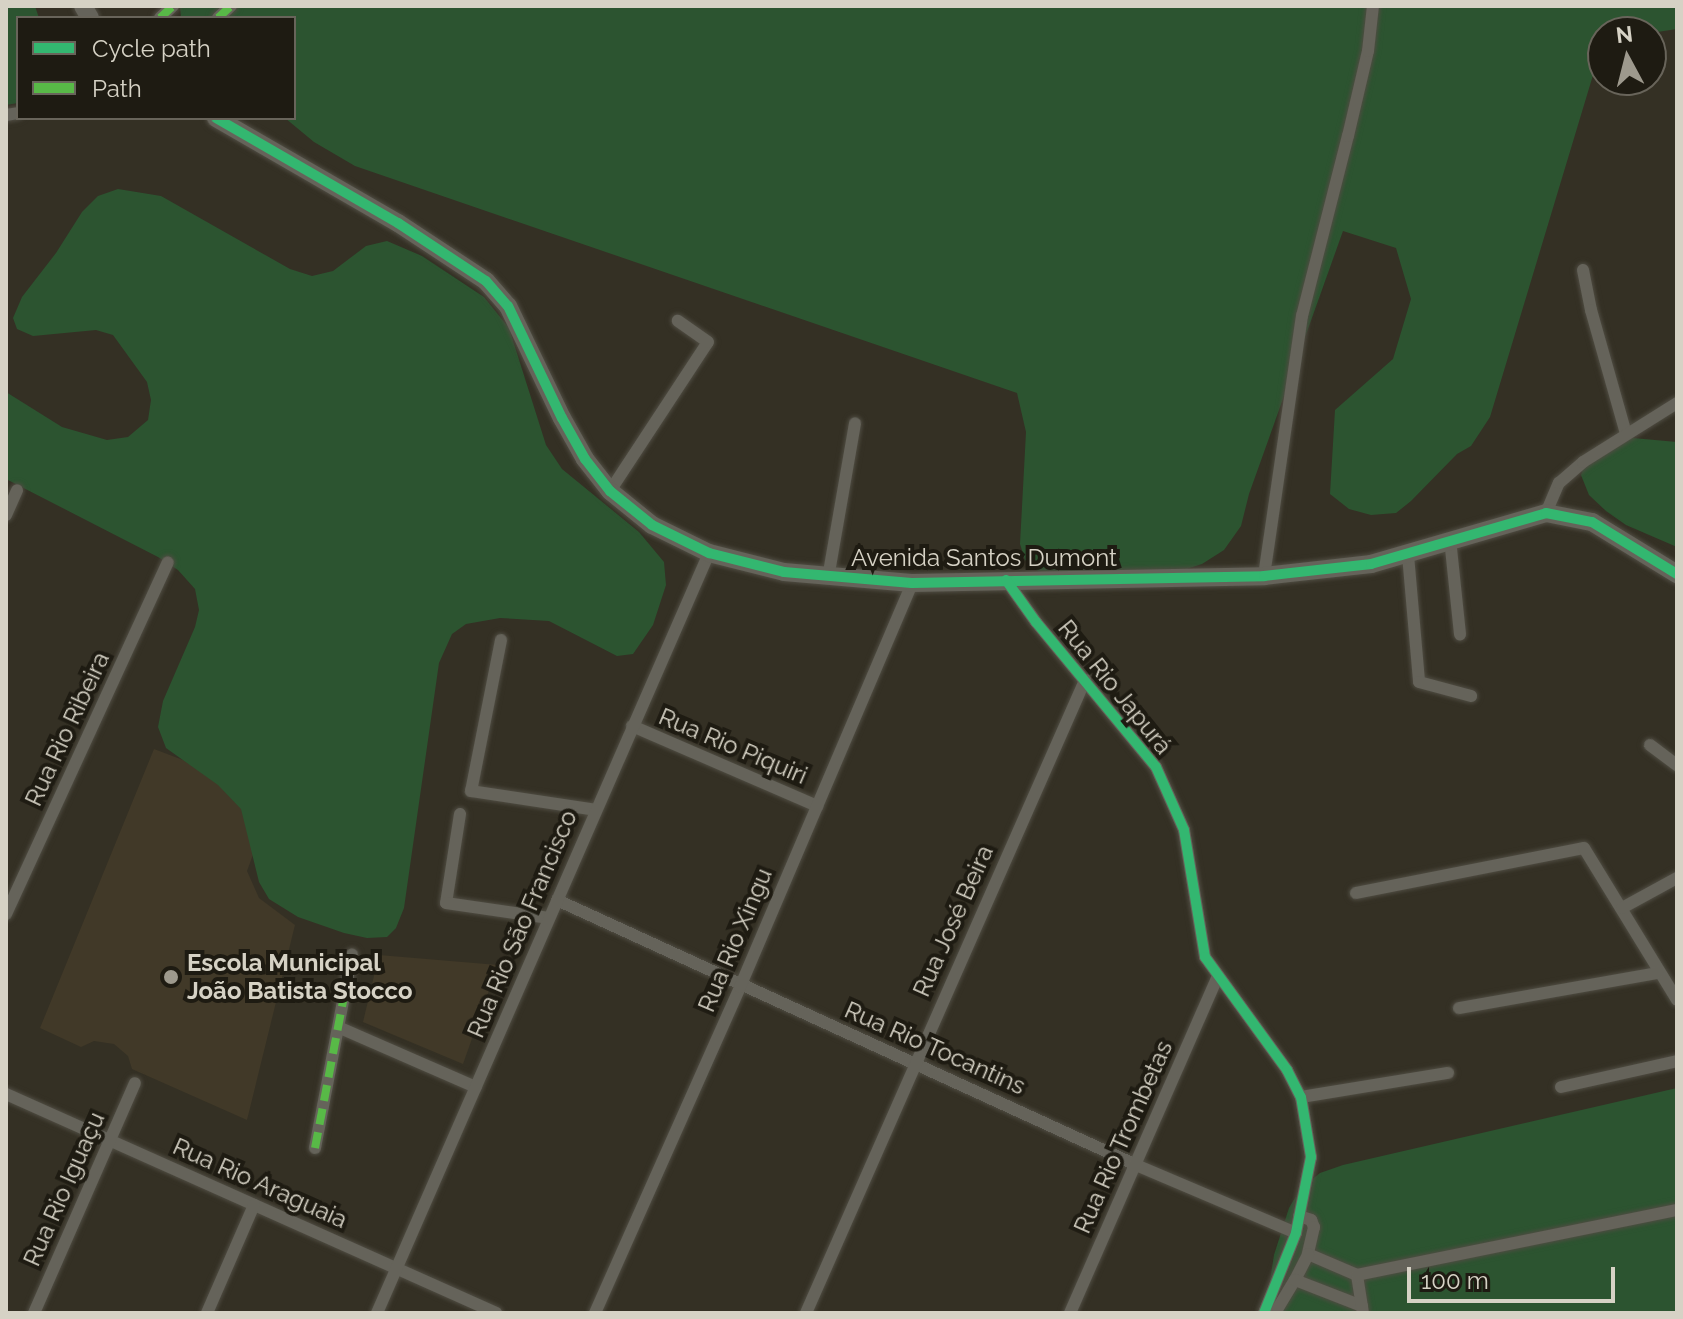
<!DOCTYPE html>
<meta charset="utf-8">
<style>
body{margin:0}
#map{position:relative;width:1683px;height:1319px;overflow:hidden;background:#343024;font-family:Raleway,sans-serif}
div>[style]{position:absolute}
.education>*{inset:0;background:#413928}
.green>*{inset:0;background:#2c5430}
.roads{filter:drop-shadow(0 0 2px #4f4c42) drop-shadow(0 0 2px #4f4c42)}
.street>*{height:12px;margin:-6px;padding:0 6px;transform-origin:6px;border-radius:6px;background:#65635a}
.secondary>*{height:18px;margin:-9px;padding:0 9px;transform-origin:9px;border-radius:9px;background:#65635a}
.quiet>*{height:8px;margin-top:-4px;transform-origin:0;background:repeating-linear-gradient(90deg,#58b947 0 16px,transparent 0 24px)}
.cycleway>*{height:10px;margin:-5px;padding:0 5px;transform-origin:5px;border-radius:5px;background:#33b770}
.dots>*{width:22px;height:22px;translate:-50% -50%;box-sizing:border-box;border:4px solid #1e1b12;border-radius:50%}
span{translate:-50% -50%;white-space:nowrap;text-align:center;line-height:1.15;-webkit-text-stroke:8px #1e1b12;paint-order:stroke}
.street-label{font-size:24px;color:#d6d2c5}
.poi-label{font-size:24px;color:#d6d2c5;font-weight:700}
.left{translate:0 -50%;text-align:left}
.frame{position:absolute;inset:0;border:8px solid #d6d2c5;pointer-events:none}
.legend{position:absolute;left:16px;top:16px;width:280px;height:104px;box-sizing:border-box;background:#1e1b12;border:2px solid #68645a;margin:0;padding:10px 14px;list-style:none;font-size:24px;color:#d6d2c5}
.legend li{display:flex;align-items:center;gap:16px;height:40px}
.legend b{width:40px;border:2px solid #68645a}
.north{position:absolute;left:1587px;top:16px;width:80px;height:80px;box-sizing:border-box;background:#1e1b12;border:2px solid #68645a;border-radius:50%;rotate:353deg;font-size:22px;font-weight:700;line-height:32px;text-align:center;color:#d6d2c5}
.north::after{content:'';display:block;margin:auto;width:28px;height:36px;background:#9d998d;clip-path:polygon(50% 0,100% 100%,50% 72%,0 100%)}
.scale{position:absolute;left:1407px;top:1267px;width:208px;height:36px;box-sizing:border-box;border:4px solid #d6d2c5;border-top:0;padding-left:10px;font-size:24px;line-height:28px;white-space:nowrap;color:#d6d2c5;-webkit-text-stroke:6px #1e1b12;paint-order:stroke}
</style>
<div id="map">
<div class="education">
<i style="clip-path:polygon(154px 749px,275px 795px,247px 871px,259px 898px,295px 925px,247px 1120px,132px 1069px,128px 1056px,114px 1044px,94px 1041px,81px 1047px,40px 1028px)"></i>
<i style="clip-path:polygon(379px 955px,498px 965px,463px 1064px,363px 1022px)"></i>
</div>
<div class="green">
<i style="clip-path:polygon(6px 6px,35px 6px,39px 18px,18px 18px,18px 103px,6px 105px)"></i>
<i style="clip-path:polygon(180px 6px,1677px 6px,1677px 29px,1651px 33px,1603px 32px,1603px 42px,1490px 417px,1471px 446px,1457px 454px,1411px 501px,1396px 513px,1371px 515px,1349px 509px,1330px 494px,1335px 410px,1393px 359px,1411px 299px,1396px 248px,1343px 231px,1249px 494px,1241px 526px,1224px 550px,1202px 564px,1156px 579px,1060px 578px,1038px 571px,1025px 560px,1020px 544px,1026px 432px,1017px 393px,355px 166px,314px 142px,285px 118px,294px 118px,294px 18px,181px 18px)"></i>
<i style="clip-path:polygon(118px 189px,161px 196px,290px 269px,312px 276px,333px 271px,366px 246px,387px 241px,422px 256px,484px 297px,509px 328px,546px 445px,562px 469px,639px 532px,664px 562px,666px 585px,653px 625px,633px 654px,617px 656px,549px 621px,500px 618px,466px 624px,452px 634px,439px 663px,404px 908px,396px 928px,387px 937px,367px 938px,344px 933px,298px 917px,269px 899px,259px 882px,241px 809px,218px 785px,166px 748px,158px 727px,163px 701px,195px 627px,199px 610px,195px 589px,178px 570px,158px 557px,6px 479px,6px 392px,62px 427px,107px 440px,128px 437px,148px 420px,151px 400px,147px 382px,113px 335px,96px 330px,33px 336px,17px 329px,13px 318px,22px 297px,56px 253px,82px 212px,98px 196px)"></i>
<i style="clip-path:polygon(1633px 438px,1677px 442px,1677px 547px,1626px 525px,1606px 511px,1589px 495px,1581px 475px,1585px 462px,1612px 442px)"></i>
<i style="clip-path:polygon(1677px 1088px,1677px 1313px,1265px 1313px,1274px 1255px,1289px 1208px,1301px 1188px,1320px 1173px,1343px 1165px)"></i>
</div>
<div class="roads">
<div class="street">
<i style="left:160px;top:18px;width:18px;rotate:-43deg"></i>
<i style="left:218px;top:18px;width:18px;rotate:-43deg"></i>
<i style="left:6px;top:115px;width:12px;rotate:-9deg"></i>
<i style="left:1583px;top:270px;width:41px;rotate:78.7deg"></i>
<i style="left:1591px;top:310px;width:129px;rotate:74.2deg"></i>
<i style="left:610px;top:491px;width:178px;rotate:-56.7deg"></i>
<i style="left:708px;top:342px;width:37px;rotate:-145deg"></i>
<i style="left:1546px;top:513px;width:33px;rotate:-67deg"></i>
<i style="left:1559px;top:483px;width:32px;rotate:-41deg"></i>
<i style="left:1583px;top:462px;width:111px;rotate:-32.1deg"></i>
<i style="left:6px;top:515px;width:27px;rotate:-66deg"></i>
<i style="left:1450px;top:539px;width:96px;rotate:84deg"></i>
<i style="left:1408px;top:555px;width:127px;rotate:85deg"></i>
<i style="left:1419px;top:682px;width:54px;rotate:15.1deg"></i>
<i style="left:1264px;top:576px;width:263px;rotate:-81.7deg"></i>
<i style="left:1302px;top:316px;width:186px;rotate:-75.7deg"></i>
<i style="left:1348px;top:136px;width:87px;rotate:-76.8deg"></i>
<i style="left:1368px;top:51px;width:45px;rotate:-83.7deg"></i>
<i style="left:828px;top:578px;width:157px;rotate:-80.1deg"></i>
<i style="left:1006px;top:580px;width:52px;rotate:54.5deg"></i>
<i style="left:1036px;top:622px;width:188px;rotate:50.4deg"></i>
<i style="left:1156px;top:767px;width:69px;rotate:66deg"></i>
<i style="left:1184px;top:830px;width:129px;rotate:80.6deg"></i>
<i style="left:1205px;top:957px;width:140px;rotate:54deg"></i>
<i style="left:1287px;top:1070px;width:30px;rotate:63deg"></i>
<i style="left:1301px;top:1097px;width:61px;rotate:80.5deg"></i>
<i style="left:1311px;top:1157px;width:77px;rotate:101.2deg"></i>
<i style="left:1296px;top:1233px;width:86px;rotate:111.8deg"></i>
<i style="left:501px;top:640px;width:154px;rotate:101.2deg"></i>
<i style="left:471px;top:791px;width:126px;rotate:8.6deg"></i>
<i style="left:632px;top:726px;width:202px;rotate:23.4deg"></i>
<i style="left:1650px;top:745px;width:34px;rotate:37deg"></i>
<i style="left:460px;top:814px;width:90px;rotate:98.9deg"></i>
<i style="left:446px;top:903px;width:104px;rotate:8.3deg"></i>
<i style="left:1356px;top:893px;width:232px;rotate:-11.2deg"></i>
<i style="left:1584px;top:848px;width:178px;rotate:58.5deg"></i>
<i style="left:557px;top:900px;width:637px;rotate:24.59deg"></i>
<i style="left:1136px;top:1165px;width:174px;rotate:23deg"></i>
<i style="left:1622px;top:908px;width:63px;rotate:-28.6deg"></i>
<i style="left:6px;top:914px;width:387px;rotate:-65.3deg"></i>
<i style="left:1459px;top:1008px;width:202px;rotate:-10deg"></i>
<i style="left:340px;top:1028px;width:148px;rotate:23.5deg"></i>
<i style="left:1561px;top:1087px;width:119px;rotate:-12.6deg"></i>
<i style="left:6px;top:1094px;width:537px;rotate:24.08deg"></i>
<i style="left:1301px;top:1097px;width:149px;rotate:-9.3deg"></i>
<i style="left:315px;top:1148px;width:197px;rotate:-79.2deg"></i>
<i style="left:1299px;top:1216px;width:13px;rotate:18deg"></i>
<i style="left:1311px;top:1220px;width:8px;rotate:67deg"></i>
<i style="left:1314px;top:1227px;width:28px;rotate:103deg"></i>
<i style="left:1308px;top:1254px;width:53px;rotate:23.2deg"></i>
<i style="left:1295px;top:1280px;width:29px;rotate:-63deg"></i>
<i style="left:1265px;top:1311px;width:8px;rotate:7deg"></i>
<i style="left:1273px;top:1312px;width:6px;rotate:-39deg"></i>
<i style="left:1278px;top:1308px;width:33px;rotate:-59deg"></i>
<i style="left:1295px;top:1280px;width:72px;rotate:21.2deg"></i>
<i style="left:34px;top:1313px;width:251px;rotate:-66.3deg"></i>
<i style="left:207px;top:1313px;width:118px;rotate:-66.5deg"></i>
<i style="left:377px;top:1313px;width:829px;rotate:-66.4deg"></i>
<i style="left:595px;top:1313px;width:357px;rotate:-66deg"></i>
<i style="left:740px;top:987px;width:439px;rotate:-66.9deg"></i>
<i style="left:806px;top:1313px;width:692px;rotate:-66.21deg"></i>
<i style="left:1070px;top:1313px;width:366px;rotate:-66.3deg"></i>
<i style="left:1363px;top:1313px;width:38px;rotate:-99deg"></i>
<i style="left:1357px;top:1275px;width:327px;rotate:-11.5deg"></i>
</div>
<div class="secondary">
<i style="left:83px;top:6px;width:14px;rotate:60deg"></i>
<i style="left:216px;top:118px;width:210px;rotate:30deg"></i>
<i style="left:398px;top:223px;width:105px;rotate:33.4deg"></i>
<i style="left:486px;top:281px;width:33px;rotate:49deg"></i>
<i style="left:508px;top:306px;width:124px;rotate:64.3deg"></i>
<i style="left:562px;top:418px;width:47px;rotate:60.7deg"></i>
<i style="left:585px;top:459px;width:41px;rotate:52deg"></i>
<i style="left:610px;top:491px;width:54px;rotate:39deg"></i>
<i style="left:652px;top:525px;width:64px;rotate:26.2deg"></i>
<i style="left:709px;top:553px;width:77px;rotate:14.2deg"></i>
<i style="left:784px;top:572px;width:128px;rotate:4.9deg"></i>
<i style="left:912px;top:583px;width:352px;rotate:-1.1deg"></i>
<i style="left:1264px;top:576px;width:108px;rotate:-6.4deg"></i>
<i style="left:1371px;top:564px;width:182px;rotate:-16.2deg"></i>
<i style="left:1546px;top:513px;width:47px;rotate:11.1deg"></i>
<i style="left:1592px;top:522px;width:100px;rotate:31.5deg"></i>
</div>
</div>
<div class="quiet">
<i style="left:160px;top:18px;width:18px;rotate:-43deg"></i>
<i style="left:218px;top:18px;width:18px;rotate:-43deg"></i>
<i style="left:315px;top:1148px;width:197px;rotate:-79.2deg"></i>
</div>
<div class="cycleway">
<i style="left:216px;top:118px;width:210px;rotate:30deg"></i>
<i style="left:398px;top:223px;width:105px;rotate:33.4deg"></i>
<i style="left:486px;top:281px;width:33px;rotate:49deg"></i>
<i style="left:508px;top:306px;width:124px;rotate:64.3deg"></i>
<i style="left:562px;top:418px;width:47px;rotate:60.7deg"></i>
<i style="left:585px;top:459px;width:41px;rotate:52deg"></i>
<i style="left:610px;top:491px;width:54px;rotate:39deg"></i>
<i style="left:652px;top:525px;width:64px;rotate:26.2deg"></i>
<i style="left:709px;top:553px;width:77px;rotate:14.2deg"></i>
<i style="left:784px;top:572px;width:128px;rotate:4.9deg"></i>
<i style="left:912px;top:583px;width:352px;rotate:-1.1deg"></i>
<i style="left:1264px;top:576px;width:108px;rotate:-6.4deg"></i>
<i style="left:1371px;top:564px;width:182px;rotate:-16.2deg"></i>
<i style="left:1546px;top:513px;width:47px;rotate:11.1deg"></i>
<i style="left:1592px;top:522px;width:100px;rotate:31.5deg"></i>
<i style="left:1006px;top:580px;width:52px;rotate:54.5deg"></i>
<i style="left:1036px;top:622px;width:188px;rotate:50.4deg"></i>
<i style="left:1156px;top:767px;width:69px;rotate:66deg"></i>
<i style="left:1184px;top:830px;width:129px;rotate:80.6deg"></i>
<i style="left:1205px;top:957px;width:140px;rotate:54deg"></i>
<i style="left:1287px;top:1070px;width:30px;rotate:63deg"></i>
<i style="left:1301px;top:1097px;width:61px;rotate:80.5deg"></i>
<i style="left:1311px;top:1157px;width:77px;rotate:101.2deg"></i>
<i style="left:1296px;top:1233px;width:86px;rotate:111.8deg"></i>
</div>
<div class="dots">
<i style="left:171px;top:977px;background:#9d998d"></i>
</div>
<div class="street-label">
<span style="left:984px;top:558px">Avenida Santos Dumont</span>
<span style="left:1115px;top:687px;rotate:51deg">Rua Rio Japurá</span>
<span style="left:67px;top:729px;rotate:-65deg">Rua Rio Ribeira</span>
<span style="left:733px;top:746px;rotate:23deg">Rua Rio Piquiri</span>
<span style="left:953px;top:921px;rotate:-66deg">Rua José Beira</span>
<span style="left:522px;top:924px;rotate:-67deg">Rua Rio São Francisco</span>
<span style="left:735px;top:940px;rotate:-67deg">Rua Rio Xingu</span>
<span style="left:935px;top:1048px;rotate:24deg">Rua Rio Tocantins</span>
<span style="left:1123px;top:1137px;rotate:-66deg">Rua Rio Trombetas</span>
<span style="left:260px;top:1183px;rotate:24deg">Rua Rio Araguaia</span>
<span style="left:64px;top:1189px;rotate:-66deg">Rua Rio Iguaçu</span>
</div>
<div class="poi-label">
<span class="left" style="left:187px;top:977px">Escola Municipal<br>João Batista Stocco</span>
</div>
<div class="frame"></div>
<ul class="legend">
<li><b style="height:10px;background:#33b770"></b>Cycle path</li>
<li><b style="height:10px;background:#58b947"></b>Path</li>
</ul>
<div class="north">N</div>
<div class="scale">100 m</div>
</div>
